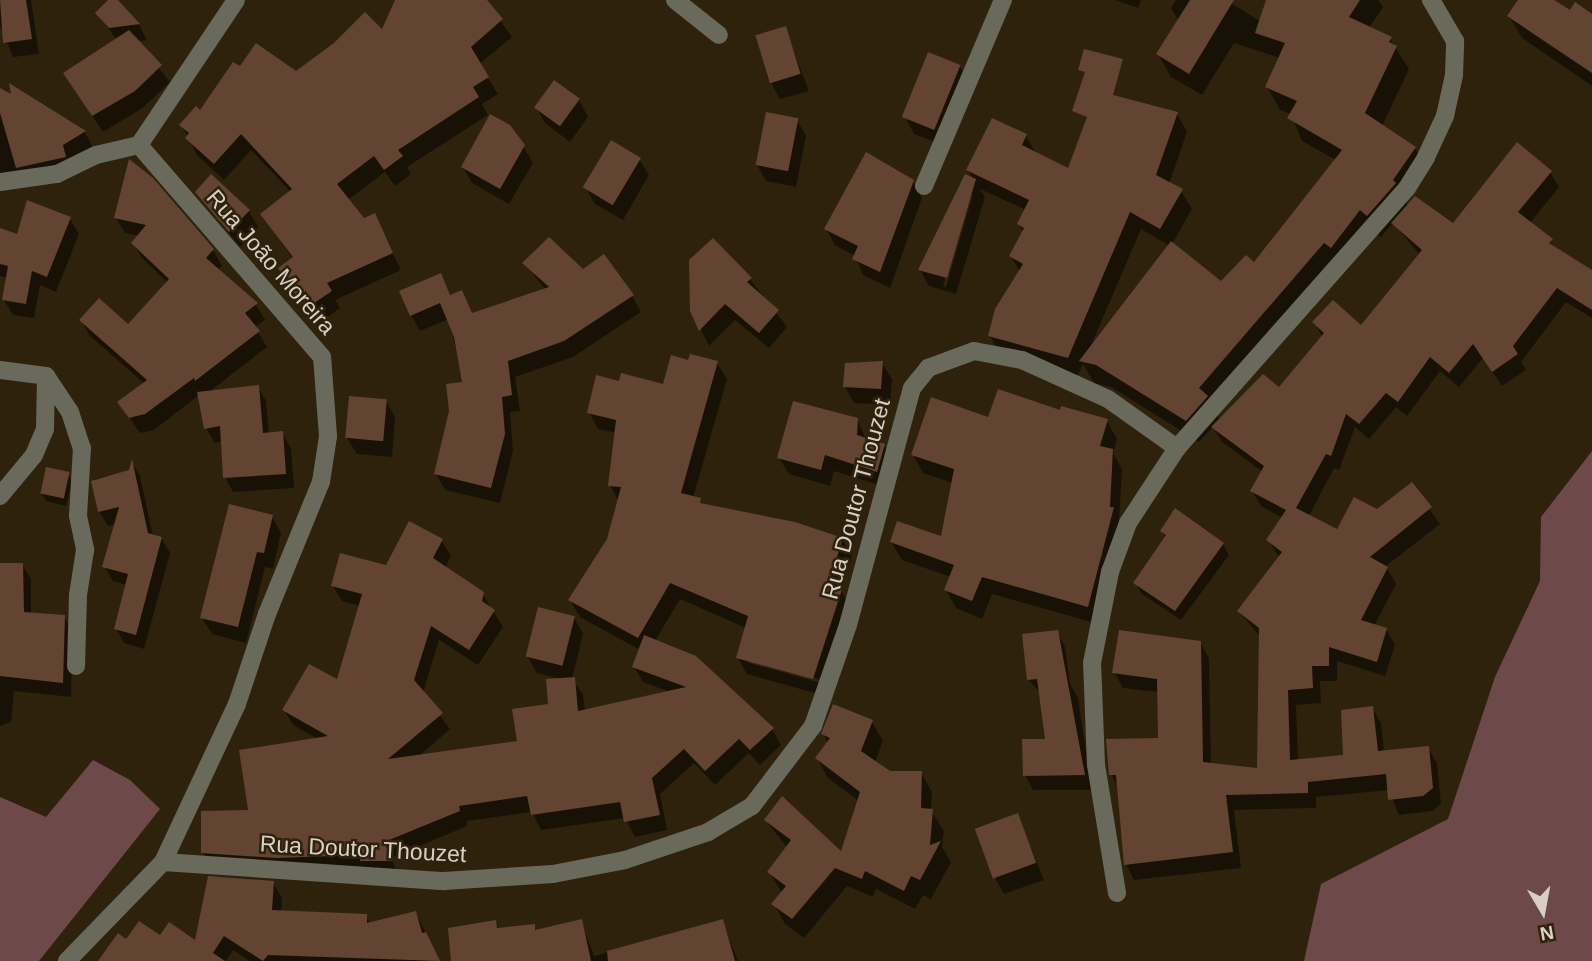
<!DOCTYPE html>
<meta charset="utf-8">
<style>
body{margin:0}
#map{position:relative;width:1592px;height:961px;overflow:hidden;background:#2e220d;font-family:Helvetica,sans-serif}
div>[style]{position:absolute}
.forest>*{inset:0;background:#6e494a}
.shadow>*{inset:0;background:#0007}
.building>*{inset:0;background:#634433;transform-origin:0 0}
.minor>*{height:18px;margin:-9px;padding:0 9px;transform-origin:9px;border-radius:9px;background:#696a5b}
span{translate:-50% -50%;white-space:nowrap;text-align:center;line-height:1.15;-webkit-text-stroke:5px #2e220d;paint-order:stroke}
.street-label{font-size:23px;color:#d8d0c4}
.north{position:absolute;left:1508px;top:877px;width:70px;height:70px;-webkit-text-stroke:5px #2e220d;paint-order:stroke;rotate:170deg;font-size:19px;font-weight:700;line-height:28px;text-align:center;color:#d8d0c4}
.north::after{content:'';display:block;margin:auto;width:24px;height:32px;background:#d8d0c4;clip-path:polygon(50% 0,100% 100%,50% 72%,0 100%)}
</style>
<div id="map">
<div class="forest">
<i style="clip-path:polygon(1592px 451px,1592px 961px,1304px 961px,1321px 884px,1448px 819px,1495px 677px,1540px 581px,1541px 517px)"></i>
<i style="clip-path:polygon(93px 760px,130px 780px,160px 809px,39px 961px,0 961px,0 797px,46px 817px)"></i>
</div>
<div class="shadow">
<i style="clip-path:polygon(0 0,31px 0,39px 54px,13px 57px,0 26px)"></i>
<i style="clip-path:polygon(111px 0,139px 25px,147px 40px,137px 41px,170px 82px,144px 107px,103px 132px,75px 90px,117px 40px,97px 13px)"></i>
<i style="clip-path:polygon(397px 0,485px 0,512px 37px,479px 64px,498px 94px,482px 104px,488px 115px,407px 167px,411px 174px,395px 186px,385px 172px,348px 200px,363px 220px,374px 215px,401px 270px,335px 300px,340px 308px,316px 325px,290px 285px,293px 259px,262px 214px,291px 192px,251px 150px,224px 180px,197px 155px,182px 125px,200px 113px,240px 69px,296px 73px,383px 32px)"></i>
<i style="clip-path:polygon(1115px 0,1141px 0,1138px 8px)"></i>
<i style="clip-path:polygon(evenodd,1176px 0,1226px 0,1260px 21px,1268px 0,1378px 0,1383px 7px,1369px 28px,1390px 39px,1409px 69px,1382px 126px,1415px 148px,1428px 171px,1406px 203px,1408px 207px,1453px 226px,1550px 172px,1559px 187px,1530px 223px,1557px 249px,1592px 272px,1592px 318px,1566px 302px,1521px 362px,1526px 370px,1502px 386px,1483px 358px,1459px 387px,1440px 371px,1407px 416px,1396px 407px,1369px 439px,1355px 427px,1339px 470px,1334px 468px,1309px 516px,1338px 531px,1377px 511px,1411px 484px,1440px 524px,1386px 566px,1396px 584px,1374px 626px,1386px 629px,1395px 645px,1385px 676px,1337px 661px,1337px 681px,1320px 681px,1321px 703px,1296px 705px,1298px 761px,1345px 756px,1372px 708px,1381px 723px,1384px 752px,1428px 748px,1437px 763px,1441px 804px,1432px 811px,1399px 815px,1389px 790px,1316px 797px,1316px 808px,1234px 810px,1241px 868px,1134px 880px,1126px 864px,1118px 787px,1111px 774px,1159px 740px,1159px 692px,1123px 688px,1114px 672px,1200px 642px,1209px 658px,1211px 765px,1259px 770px,1260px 636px,1239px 612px,1280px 558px,1268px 540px,1283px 518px,1261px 506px,1252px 491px,1263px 472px,1222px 442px,1213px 427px,1199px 442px,1111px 387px,1094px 383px,1083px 364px,1078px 375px,1000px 354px,990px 336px,1020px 272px,1011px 256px,1023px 232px,1019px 224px,1026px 210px,980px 189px,985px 197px,956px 294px,929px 286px,920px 270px,974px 180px,968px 170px,1026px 136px,1037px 155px,1069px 171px,1177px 114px,1187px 132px,1169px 184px,1181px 191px,1192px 209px,1172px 244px,1221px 283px,1254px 264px,1336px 160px,1302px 141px,1291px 114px,1280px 110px,1267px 87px,1280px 58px,1234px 43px,1202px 95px,1171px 77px,1158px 54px,1179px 21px,1171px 8px,1176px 0,973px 194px,946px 287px,943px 286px,968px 201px,973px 194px,1176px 0,1393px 223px,1420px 255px,1361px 328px,1314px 322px,1323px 338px,1279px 390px,1220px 420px,1213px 409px,1373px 232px,1381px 237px,1393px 223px,1176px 0,1141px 229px,1170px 246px,1090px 348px,1141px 229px)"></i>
<i style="clip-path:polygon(1521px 0,1551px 0,1570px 13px,1592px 16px,1592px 86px,1522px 38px,1509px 16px)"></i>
<i style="clip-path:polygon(785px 28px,809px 91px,780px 99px,771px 83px)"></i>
<i style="clip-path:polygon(960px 67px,970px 83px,944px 145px,914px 134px,905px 117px)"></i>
<i style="clip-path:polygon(555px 82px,579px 100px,588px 117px,570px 142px,545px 123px,536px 107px)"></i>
<i style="clip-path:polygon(11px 86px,85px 133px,93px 147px,74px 172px,0 187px,0 90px,13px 98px)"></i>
<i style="clip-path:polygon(797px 120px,806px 136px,796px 187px,766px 181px,757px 165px)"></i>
<i style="clip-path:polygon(523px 146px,533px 163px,509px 204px,472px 183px,463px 167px)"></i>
<i style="clip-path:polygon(639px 159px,649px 175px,623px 220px,595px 204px,586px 188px)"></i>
<i style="clip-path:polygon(130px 162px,213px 250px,222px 266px,217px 270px,256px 305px,265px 320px,255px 327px,267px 347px,209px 392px,258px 387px,266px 401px,269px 434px,282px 433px,291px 448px,294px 488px,233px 492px,225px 477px,223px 441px,215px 443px,206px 428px,199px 395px,154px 430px,140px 433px,119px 402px,145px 384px,90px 336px,81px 320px,128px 326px,168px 283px,142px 258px,133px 243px,139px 236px,125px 233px,116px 218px)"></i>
<i style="clip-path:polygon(913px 181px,922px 198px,890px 288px,863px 275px,855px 256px,835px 245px,826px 229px)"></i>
<i style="clip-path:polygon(197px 192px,249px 211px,258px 227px,240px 247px)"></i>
<i style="clip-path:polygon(70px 219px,79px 234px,56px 292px,40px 285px,34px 318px,13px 315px,4px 300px,8px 278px,0 276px,0 230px,18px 236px)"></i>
<i style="clip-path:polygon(524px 263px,583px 271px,632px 296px,641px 312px,573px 357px,515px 377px,520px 411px,510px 412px,513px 451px,500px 503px,445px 490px,436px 474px,464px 383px,449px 319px,420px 331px,411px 315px,440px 276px,451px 296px,461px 292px,473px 315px,546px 290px)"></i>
<i style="clip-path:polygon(750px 279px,787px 327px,769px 348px,735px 320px,709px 346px,692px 311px)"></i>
<i style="clip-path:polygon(evenodd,690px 363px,717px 363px,727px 379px,693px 498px,703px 505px,842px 539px,852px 556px,841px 590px,850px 607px,822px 695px,747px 674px,738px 658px,746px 628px,680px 599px,655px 641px,772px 729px,781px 745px,760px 765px,749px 753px,715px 785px,694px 763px,660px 794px,667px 830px,635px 837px,625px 818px,541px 830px,532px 812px,467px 821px,467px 826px,391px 858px,399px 876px,212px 868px,203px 853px,251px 812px,318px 739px,293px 725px,284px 710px,338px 682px,361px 606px,342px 601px,333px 586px,442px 541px,451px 556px,445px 568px,482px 593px,503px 627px,478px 665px,439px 640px,423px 693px,450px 729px,418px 757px,520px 742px,550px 705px,560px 679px,537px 673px,528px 657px,574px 617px,583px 634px,572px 679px,583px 694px,585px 712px,670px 692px,643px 682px,634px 667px,640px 650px,580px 617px,570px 600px,609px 539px,619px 502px,610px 485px,617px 433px,598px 429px,589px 412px,620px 383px,664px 386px,690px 363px,749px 660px,822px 680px,821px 683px,749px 663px,749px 660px)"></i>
<i style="clip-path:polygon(882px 363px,892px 379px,890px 405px,854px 403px,845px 387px)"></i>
<i style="clip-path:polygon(386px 401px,395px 417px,392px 457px,357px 454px,347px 438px)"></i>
<i style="clip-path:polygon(1061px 412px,1107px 421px,1117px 439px,1113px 453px,1122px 469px,1119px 521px,1098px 624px,992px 594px,982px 619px,956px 608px,946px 590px,951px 577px,902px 560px,891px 542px,942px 539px,953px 483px,923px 473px,913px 455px,989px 419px)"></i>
<i style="clip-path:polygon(857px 419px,866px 439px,884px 445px,893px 461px,886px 487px,834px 471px,830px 486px,789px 474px,779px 458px)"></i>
<i style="clip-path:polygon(133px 464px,140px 476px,153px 536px,161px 538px,170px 553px,144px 649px,124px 643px,116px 628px,127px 585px,113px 581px,104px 566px,116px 524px,108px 526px,99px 511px,94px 479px,131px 471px)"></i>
<i style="clip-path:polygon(68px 474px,72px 482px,66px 506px,46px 501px,41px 493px)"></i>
<i style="clip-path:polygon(272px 517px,281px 533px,273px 569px,265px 567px,246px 643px,212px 634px,202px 618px)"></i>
<i style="clip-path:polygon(1162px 531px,1223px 544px,1229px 555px,1181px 620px,1142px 594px,1135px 583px,1166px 537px)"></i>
<i style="clip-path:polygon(22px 564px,31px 579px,31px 614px,64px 617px,73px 632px,71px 697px,14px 691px,11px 722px,0 726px,0 565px)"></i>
<i style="clip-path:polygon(1057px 632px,1065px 647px,1070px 684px,1078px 698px,1092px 790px,1033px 790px,1025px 775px,1047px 741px,1041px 694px,1029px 680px)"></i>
<i style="clip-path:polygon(872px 722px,883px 741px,875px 762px,890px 773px,921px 773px,932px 792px,931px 811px,944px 831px,942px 847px,951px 862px,931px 899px,923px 895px,915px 909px,876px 889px,873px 897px,847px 886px,804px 938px,785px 924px,774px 904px,782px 893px,769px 872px,787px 847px,766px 821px,841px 854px,859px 801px,828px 778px,817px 758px,828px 743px,823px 734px)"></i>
<i style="clip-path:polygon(1017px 815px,1044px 880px,1004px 894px,995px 878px)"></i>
<i style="clip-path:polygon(273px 883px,282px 898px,281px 912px,366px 916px,370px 924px,416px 913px,439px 961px,250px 961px,233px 950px,226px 961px,100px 961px,126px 941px,160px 937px,196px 943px)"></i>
<i style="clip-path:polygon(581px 921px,594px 956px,722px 921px,738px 961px,454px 961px,495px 922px,499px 929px,534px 926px,536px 931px)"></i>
</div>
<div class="building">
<i style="clip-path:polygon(0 0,26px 0,32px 39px,3px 43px)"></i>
<i style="clip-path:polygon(108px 0,118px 0,140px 24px,109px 28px,95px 13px)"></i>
<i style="clip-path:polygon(395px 0,487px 0,503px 19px,471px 47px,489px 77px,473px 87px,479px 97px,398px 150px,403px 156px,384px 170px,374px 156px,337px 184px,364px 218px,375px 213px,393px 253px,327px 283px,332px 291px,305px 309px,278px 268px,293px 257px,260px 214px,292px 189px,241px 134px,214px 164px,185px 138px,189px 133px,179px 125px,196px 106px,200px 110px,233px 62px,240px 66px,256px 43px,296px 71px,334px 43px,365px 12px,382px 29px)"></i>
<i style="clip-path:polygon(1190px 0,1234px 0,1189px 74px,1156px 54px)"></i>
<i style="clip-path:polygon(1266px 0,1360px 0,1349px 17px,1392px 37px,1389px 42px,1397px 46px,1365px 113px,1416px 147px,1393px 180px,1396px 183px,1367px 216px,1360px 210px,1331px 248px,1324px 243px,1199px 388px,1208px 396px,1186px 421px,1096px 365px,1079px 361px,1171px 241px,1221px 281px,1246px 255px,1254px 262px,1342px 150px,1287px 118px,1297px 101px,1265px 87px,1285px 43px,1255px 33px)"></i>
<i style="clip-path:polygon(1518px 0,1554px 0,1570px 10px,1575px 2px,1592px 14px,1592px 73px,1507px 16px)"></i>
<i style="left:786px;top:26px;width:50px;height:32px;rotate:73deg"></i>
<i style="clip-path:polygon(129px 30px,162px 65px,135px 91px,92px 116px,63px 73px)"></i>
<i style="clip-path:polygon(1084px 49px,1123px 59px,1113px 95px,1178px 112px,1156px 175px,1183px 189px,1160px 229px,1130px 212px,1068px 358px,988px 336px,995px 309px,1023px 264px,1009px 256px,1024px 228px,1017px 224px,1029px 200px,966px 170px,992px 118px,1027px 134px,1022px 145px,1068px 168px,1087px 117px,1072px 111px,1085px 72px,1078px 70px)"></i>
<i style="left:928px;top:52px;width:35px;height:70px;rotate:22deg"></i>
<i style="left:554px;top:80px;width:32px;height:34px;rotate:36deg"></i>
<i style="clip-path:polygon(9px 83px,86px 131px,63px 145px,66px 157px,16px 168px,0 113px,0 88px,11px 94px)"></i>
<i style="left:766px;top:112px;width:33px;height:54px;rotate:11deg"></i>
<i style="clip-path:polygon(490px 114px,510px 125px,525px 145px,500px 189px,461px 167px)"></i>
<i style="left:611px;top:140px;width:35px;height:55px;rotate:31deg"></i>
<i style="clip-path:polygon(1517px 142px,1552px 171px,1518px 212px,1553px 239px,1549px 243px,1592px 270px,1592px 310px,1557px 288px,1513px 346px,1518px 354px,1492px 372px,1473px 344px,1449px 373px,1430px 357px,1398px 402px,1386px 393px,1359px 424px,1346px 414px,1331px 456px,1326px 454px,1296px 508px,1337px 529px,1354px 497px,1377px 509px,1412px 482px,1432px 507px,1370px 557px,1388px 567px,1361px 620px,1387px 628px,1377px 662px,1329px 647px,1329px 666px,1312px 666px,1313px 688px,1288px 690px,1290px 760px,1343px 755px,1341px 710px,1373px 706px,1378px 751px,1429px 746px,1433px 788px,1423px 796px,1388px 800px,1386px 774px,1308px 782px,1308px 793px,1226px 795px,1233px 852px,1124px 865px,1116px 775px,1109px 775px,1106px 739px,1158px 738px,1157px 679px,1112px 673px,1119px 630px,1201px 641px,1203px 762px,1257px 768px,1259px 628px,1237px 611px,1282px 552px,1266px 540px,1286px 510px,1250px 491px,1264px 466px,1211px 427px,1263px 374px,1279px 387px,1324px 333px,1312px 322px,1333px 300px,1361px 325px,1422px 250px,1391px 223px,1415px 196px,1453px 223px)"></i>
<i style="clip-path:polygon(866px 152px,914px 180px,880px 272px,852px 259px,858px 246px,824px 229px)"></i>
<i style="clip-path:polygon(129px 159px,153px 178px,214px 249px,206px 258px,258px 303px,245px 313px,260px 331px,195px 381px,194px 378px,145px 414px,129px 418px,117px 402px,147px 380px,79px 320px,99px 298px,128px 324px,169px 279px,131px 243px,146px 225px,114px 218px)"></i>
<i style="clip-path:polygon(211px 174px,250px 210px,229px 232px,195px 192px)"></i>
<i style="clip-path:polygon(965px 174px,976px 179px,947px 278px,918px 270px)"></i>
<i style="clip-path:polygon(27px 200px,71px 217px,47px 277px,32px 271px,26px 304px,2px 300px,8px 266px,0 264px,0 228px,17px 234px)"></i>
<i style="clip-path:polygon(549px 237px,583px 269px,604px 254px,634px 295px,564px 341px,508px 361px,512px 395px,502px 397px,505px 434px,491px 488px,434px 474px,449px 411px,446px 384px,462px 382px,454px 337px,440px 303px,410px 316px,399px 291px,441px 273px,450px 295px,462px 290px,472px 313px,549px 287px,522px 263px)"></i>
<i style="clip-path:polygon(713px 238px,752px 278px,747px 282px,779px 310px,759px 333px,725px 304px,699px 331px,690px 311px,689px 260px)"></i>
<i style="clip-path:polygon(690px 354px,718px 361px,681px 493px,701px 498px,700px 503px,795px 522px,843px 538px,828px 585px,842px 589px,813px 679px,736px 658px,748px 616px,670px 583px,638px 638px,568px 600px,607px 539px,621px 487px,608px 486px,616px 420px,587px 413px,596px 375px,619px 381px,621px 373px,663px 384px,671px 355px,688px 360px)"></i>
<i style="clip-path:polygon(883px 361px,881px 389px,843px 387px,845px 363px)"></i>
<i style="clip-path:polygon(259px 385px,263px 433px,283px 431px,286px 474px,223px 478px,220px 426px,204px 429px,197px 392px)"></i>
<i style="clip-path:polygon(998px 389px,1060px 410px,1061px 406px,1108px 419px,1100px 446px,1113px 449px,1110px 507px,1114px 507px,1088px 607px,982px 577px,972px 601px,944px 590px,954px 565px,890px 542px,897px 521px,941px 536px,954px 469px,911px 455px,931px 397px,988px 417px)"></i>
<i style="left:349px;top:396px;width:38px;height:42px;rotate:5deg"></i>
<i style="clip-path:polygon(793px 401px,858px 418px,857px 435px,885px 444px,877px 472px,825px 455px,821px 470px,777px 458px)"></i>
<i style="clip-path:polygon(132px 459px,148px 533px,162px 537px,136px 635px,114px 629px,128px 574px,102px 567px,119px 507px,98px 512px,91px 481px,129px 470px)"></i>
<i style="left:46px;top:467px;width:24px;height:27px;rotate:12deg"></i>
<i style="clip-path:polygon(229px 504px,273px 515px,264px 553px,257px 552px,238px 627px,200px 618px)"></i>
<i style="clip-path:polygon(1175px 508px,1224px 543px,1175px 611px,1133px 583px,1166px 535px,1160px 531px)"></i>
<i style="clip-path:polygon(409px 521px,443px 539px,433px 558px,484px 592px,482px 601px,495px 610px,469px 650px,431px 626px,414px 680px,443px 713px,388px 759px,517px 741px,512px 709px,548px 704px,546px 679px,575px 677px,578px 711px,686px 687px,632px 667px,644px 635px,696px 656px,774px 728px,750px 750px,739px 739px,705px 771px,684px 749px,652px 778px,660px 815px,624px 822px,620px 802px,531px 815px,527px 796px,459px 806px,460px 811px,384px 842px,392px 861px,360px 861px,360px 855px,276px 858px,201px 853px,201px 811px,248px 810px,239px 750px,328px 736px,282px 710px,309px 664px,337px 679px,362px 594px,331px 586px,340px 553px,386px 565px)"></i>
<i style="clip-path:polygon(0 563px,23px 563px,24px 612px,65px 615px,63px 683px,0 676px)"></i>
<i style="left:538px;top:607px;width:38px;height:51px;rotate:14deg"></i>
<i style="clip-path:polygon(1058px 630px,1085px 775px,1023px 776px,1022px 739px,1045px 739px,1037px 679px,1027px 680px,1022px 634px)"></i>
<i style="clip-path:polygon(833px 704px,873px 720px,861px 751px,890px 771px,922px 771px,921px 808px,933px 809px,930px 845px,941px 841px,920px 880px,911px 876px,904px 891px,865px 871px,862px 879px,835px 868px,792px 919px,771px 904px,786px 886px,767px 872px,791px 840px,764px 820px,782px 796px,841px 851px,860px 792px,815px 758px,830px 738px,821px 734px)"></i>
<i style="left:1018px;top:813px;width:53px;height:46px;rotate:70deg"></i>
<i style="clip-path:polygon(208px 876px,274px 881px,272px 910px,367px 914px,367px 923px,416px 911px,422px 933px,426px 932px,440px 961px,268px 955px,263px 961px,224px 936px,213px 953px,225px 961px,98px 961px,118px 933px,126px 939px,139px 921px,160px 935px,169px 922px,195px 940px)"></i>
<i style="clip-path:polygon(582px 919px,591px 961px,451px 961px,448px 928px,496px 920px,497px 928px,535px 924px,535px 930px)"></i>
<i style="clip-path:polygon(723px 919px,735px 961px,608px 961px,607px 951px)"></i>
</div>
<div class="minor">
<i style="left:675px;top:0;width:56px;rotate:38.5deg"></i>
<i style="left:139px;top:145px;width:174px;rotate:-56.2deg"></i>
<i style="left:0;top:182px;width:58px;rotate:-8deg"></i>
<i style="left:57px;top:174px;width:43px;rotate:-26deg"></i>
<i style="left:96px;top:155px;width:44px;rotate:-13.1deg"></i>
<i style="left:924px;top:186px;width:202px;rotate:-67deg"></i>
<i style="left:0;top:370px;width:46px;rotate:7.4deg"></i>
<i style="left:46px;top:376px;width:43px;rotate:56.3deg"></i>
<i style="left:70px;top:412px;width:38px;rotate:72deg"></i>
<i style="left:82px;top:448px;width:68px;rotate:93.4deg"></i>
<i style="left:78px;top:516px;width:35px;rotate:78deg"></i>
<i style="left:85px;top:550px;width:46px;rotate:98.8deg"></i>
<i style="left:78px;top:595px;width:71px;rotate:91.6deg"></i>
<i style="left:0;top:496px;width:53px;rotate:-50.3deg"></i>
<i style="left:34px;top:455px;width:28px;rotate:-67deg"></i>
<i style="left:45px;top:429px;width:53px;rotate:-88.9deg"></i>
<i style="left:163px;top:862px;width:282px;rotate:3.9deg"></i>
<i style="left:444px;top:881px;width:109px;rotate:-3.7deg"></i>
<i style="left:553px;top:874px;width:73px;rotate:-11deg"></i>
<i style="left:625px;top:860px;width:88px;rotate:-18.6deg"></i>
<i style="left:708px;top:832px;width:51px;rotate:-30.6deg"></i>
<i style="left:752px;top:806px;width:101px;rotate:-52.7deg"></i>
<i style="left:813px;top:726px;width:107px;rotate:-70.9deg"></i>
<i style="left:848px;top:625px;width:245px;rotate:-74.9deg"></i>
<i style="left:912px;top:388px;width:26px;rotate:-51deg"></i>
<i style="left:928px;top:368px;width:49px;rotate:-20.3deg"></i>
<i style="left:974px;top:351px;width:49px;rotate:10.6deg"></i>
<i style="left:1022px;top:360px;width:94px;rotate:24.4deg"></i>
<i style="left:1108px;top:399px;width:85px;rotate:35.4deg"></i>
<i style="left:1117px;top:893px;width:130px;rotate:-99.3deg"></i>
<i style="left:1096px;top:765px;width:102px;rotate:-92.2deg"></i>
<i style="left:1092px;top:663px;width:93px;rotate:-78.8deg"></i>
<i style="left:1110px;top:572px;width:52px;rotate:-69.8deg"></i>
<i style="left:1128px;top:523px;width:90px;rotate:-56.8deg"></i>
<i style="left:1177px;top:448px;width:347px;rotate:-48.5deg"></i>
<i style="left:1407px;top:188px;width:36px;rotate:-58deg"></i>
<i style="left:1426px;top:157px;width:45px;rotate:-65.1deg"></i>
<i style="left:1445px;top:116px;width:42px;rotate:-77.6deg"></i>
<i style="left:1454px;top:75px;width:34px;rotate:-88deg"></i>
<i style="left:1455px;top:41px;width:48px;rotate:-120.3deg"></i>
<i style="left:67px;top:961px;width:138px;rotate:-45.9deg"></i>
<i style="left:163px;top:862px;width:174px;rotate:-64.9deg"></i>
<i style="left:237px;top:704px;width:95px;rotate:-71.6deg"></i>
<i style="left:267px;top:614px;width:143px;rotate:-67.8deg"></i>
<i style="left:321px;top:482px;width:47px;rotate:-81.3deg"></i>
<i style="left:328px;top:436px;width:79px;rotate:-94.3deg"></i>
<i style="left:322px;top:357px;width:280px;rotate:-130.8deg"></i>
</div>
<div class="street-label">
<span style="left:271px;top:262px;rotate:49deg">Rua João Moreira</span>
<span style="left:856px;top:499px;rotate:-75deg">Rua Doutor Thouzet</span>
<span style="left:363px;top:849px;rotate:3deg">Rua Doutor Thouzet</span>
</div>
<div class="north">N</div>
</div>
